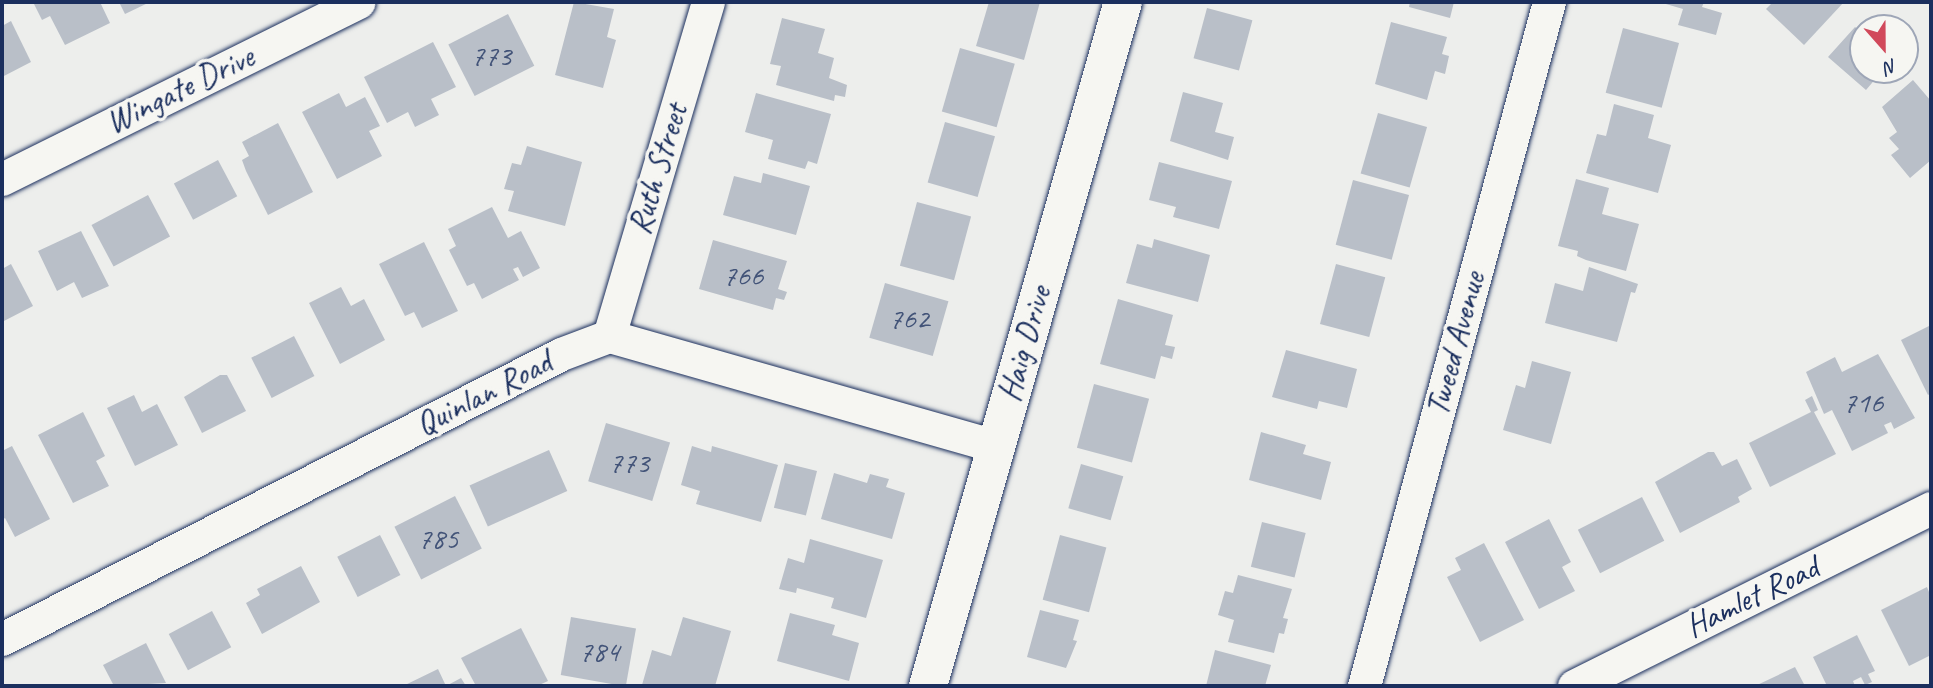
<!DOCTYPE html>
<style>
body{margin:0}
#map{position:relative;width:1933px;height:688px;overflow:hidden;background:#edeeec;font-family:Caveat,sans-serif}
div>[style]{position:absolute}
.building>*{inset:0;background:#b9bfc8;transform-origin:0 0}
.roads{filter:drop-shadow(0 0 2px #1b2f5e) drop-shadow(0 0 2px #1b2f5e)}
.street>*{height:33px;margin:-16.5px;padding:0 16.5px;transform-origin:16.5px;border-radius:16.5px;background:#f6f6f2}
.secondary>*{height:38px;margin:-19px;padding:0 19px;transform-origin:19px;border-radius:19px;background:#f6f6f2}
span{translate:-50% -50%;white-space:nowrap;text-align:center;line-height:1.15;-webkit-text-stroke:7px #f6f6f2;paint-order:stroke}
.number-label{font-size:30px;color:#425378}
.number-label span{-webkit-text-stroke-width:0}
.street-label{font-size:33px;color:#1b2f5e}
.frame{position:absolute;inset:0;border:4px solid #1b2f5e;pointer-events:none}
.north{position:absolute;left:1849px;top:14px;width:70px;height:70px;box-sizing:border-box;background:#f6f6f2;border:2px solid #9ea6b7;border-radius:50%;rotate:159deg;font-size:19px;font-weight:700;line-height:28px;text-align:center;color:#1b2f5e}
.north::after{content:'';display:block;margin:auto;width:24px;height:32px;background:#d1495b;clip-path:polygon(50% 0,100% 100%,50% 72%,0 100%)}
</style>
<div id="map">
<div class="building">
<i style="clip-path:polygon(33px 2px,100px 2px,110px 23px,65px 45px,50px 16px,42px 20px)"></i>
<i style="clip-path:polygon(119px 2px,150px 2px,125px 14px)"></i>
<i style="clip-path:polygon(574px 2px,614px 9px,607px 37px,616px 40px,603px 88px,555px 75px)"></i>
<i style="clip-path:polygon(989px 2px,1040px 2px,1024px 60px,976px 46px)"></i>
<i style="clip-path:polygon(1410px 2px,1454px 2px,1450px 18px,1409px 7px)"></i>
<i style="clip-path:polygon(1659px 2px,1704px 2px,1702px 7px,1722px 13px,1716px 35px,1678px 25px,1683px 9px)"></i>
<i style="clip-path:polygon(1773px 2px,1844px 2px,1804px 45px,1766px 9px)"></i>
<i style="left:1207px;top:8px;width:47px;height:52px;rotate:15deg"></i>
<i style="left:508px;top:14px;width:58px;height:67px;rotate:63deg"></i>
<i style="clip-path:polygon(782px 18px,825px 29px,818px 53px,834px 58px,829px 78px,847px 85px,845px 97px,835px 95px,834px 101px,776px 85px,781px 66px,770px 64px)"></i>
<i style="clip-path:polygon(11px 21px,31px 62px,2px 77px,2px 26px)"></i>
<i style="clip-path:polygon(1391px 22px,1447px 37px,1442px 54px,1449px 56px,1445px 74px,1435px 71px,1427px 100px,1375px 84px)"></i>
<i style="clip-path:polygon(1855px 27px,1863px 33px,1863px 70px,1883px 70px,1866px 90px,1828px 57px)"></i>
<i style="left:1623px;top:28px;width:58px;height:67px;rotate:15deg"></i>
<i style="clip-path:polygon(433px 42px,456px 87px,431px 99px,439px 115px,415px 127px,408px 112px,387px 123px,364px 77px)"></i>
<i style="left:960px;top:48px;width:57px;height:66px;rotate:16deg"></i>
<i style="clip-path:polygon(1913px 80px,1931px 101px,1931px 160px,1910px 178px,1891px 155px,1899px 149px,1889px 138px,1897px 132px,1882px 107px)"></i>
<i style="clip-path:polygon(1183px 92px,1223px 103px,1215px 132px,1234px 137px,1228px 160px,1170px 141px)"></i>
<i style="clip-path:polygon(339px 93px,346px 107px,365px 97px,380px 126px,369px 131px,382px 156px,337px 179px,302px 112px)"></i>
<i style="clip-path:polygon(756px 93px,831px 114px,817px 164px,808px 161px,805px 169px,768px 159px,773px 140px,745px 132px)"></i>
<i style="clip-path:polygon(1614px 104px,1654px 115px,1648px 138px,1671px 145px,1658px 193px,1586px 173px,1597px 134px,1606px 136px)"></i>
<i style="left:1378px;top:113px;width:51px;height:63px;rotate:16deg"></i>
<i style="left:945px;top:122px;width:52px;height:63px;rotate:16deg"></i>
<i style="clip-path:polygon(278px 123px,313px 192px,268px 215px,246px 171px,242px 160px,249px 156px,242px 142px)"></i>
<i style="clip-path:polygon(527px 146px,582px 162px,565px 226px,508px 211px,514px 191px,504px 189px,512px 163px,521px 165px)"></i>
<i style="left:218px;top:160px;width:41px;height:50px;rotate:62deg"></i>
<i style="clip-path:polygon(1159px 162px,1232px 181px,1219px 229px,1173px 217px,1176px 207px,1149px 200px)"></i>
<i style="clip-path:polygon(763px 173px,810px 186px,796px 235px,723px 215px,734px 176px,761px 183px)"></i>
<i style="clip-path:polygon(1576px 179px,1609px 188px,1602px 214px,1639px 224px,1626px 271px,1586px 260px,1577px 256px,1578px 251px,1558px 246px)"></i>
<i style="left:1353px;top:180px;width:58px;height:67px;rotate:15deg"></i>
<i style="left:148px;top:195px;width:47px;height:64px;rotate:62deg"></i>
<i style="left:917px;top:202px;width:56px;height:66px;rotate:15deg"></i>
<i style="clip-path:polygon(492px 207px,508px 238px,521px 231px,540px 268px,523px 277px,518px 267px,513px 269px,519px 280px,482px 299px,474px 283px,467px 286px,449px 250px,456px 246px,448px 229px)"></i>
<i style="clip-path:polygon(81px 231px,109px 286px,82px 298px,74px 282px,57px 291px,38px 251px)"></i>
<i style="clip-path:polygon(1154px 239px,1210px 255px,1198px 302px,1126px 283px,1137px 244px,1152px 248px)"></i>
<i style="clip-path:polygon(713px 240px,787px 261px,778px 289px,787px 292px,784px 300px,776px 298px,773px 310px,699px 289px)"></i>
<i style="clip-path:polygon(424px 242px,458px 311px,422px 328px,414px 312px,405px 316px,379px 264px)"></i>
<i style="clip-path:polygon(11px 264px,33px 306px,2px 322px,2px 269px)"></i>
<i style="left:1336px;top:264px;width:51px;height:62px;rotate:15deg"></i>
<i style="clip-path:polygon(1589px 267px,1638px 284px,1635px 293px,1631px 292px,1617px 342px,1545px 323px,1555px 283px,1583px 291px)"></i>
<i style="left:885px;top:283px;width:66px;height:57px;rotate:16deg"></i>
<i style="clip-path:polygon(341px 287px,351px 306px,364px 299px,385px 340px,340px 364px,309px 303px)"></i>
<i style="clip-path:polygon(1118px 299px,1173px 315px,1165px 345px,1175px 347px,1172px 359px,1161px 356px,1155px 379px,1100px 364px)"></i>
<i style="clip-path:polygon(1931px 325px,1931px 393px,1928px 395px,1901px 340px)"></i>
<i style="left:294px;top:336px;width:45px;height:48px;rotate:63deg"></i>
<i style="clip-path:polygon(1286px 350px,1357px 369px,1347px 408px,1319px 401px,1317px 409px,1272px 397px)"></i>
<i style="clip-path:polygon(1878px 354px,1915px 418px,1894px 429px,1891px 422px,1884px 425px,1888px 433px,1852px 451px,1832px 410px,1824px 414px,1806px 372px,1835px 357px,1842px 372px)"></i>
<i style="clip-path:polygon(1532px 361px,1571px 372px,1551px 444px,1503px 430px,1516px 385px,1525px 388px)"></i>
<i style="clip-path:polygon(220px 375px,227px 375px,246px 411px,202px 433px,184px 397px)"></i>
<i style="left:1094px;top:384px;width:57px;height:66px;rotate:15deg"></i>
<i style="clip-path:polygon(134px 395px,142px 412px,157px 404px,178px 445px,135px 466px,107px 408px)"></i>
<i style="clip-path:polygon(1812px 396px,1818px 410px,1814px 412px,1836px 454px,1770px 487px,1749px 443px,1811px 412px,1805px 400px)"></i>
<i style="clip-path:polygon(83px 412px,105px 456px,96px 461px,109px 486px,73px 503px,38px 435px)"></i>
<i style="left:606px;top:423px;width:67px;height:61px;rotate:17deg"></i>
<i style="clip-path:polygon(1261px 432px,1306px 445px,1303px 454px,1331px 462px,1321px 500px,1249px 480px)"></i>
<i style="clip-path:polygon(12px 446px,50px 519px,15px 537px,5px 518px,2px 520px,2px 451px)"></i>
<i style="clip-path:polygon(692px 446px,711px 452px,712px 446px,778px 465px,761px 522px,696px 504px,700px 491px,681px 485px)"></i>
<i style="left:549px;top:450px;width:45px;height:87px;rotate:66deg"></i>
<i style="clip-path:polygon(1708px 452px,1714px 452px,1722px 466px,1737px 459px,1752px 489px,1738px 497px,1740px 502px,1680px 533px,1655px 482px)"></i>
<i style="left:785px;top:463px;width:33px;height:46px;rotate:14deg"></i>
<i style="left:1081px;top:464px;width:44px;height:46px;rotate:16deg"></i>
<i style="clip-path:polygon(834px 473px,867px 483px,870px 474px,889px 479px,886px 487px,905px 493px,892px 539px,821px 519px)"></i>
<i style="left:455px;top:496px;width:59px;height:68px;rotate:63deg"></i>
<i style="left:1642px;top:497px;width:49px;height:72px;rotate:63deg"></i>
<i style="clip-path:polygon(1549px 519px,1571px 562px,1562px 567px,1575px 591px,1539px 609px,1505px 542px)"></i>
<i style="left:1262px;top:522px;width:45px;height:46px;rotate:14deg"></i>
<i style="left:380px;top:535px;width:45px;height:48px;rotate:63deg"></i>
<i style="left:1060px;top:535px;width:48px;height:67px;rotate:15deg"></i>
<i style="clip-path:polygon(810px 539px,883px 560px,866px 618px,831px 608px,834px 598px,797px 588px,796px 593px,779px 589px,788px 558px,804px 563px)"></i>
<i style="clip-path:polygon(1484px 543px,1524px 620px,1480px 642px,1447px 577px,1461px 570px,1455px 558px)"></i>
<i style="clip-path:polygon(301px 566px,320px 602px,262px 634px,246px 603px,260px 595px,257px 589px)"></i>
<i style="clip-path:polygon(1238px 575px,1292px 589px,1283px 618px,1288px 619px,1284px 634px,1279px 633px,1274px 653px,1228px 642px,1234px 620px,1218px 615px,1225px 591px,1233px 593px)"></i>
<i style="clip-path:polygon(1927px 587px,1931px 597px,1931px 655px,1909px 666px,1881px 610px)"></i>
<i style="clip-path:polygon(1040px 610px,1079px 620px,1073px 640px,1077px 641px,1066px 668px,1027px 657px)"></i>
<i style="left:212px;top:611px;width:41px;height:49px;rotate:62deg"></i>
<i style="clip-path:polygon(790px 613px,835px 625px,832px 635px,859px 643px,849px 681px,777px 661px)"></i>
<i style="left:571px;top:617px;width:66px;height:59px;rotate:10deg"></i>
<i style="clip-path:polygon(683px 617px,731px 631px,715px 686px,642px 685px,652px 650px,671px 656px)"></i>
<i style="clip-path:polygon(521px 628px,548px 681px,537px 686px,476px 686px,461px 658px)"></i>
<i style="clip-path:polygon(1857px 635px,1875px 671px,1868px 674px,1872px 682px,1865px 685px,1861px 677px,1853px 681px,1855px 686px,1827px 686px,1813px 657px)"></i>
<i style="clip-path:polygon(146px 643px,166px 683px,114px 686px,103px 665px)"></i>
<i style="clip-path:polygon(1215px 650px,1271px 665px,1265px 686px,1206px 686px)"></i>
<i style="clip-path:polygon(1795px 667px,1805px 686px,1755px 686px)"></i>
<i style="clip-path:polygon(438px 669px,446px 686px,461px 678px,466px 686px,403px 686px)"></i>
</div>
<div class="roads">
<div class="street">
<i style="left:2px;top:179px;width:398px;rotate:-26.4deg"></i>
<i style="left:609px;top:336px;width:348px;rotate:-73.5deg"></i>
<i style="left:2px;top:639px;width:627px;rotate:-27.01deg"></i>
<i style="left:561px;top:354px;width:51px;rotate:-20.6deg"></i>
<i style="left:609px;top:336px;width:401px;rotate:15.9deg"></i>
<i style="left:1364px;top:686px;width:709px;rotate:-74.87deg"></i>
<i style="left:1574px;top:686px;width:399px;rotate:-26.5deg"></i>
</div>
<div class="secondary">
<i style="left:928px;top:686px;width:711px;rotate:-74.09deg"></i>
</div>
</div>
<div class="number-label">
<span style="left:491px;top:55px">773</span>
<span style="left:743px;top:275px">766</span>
<span style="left:909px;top:318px">762</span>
<span style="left:1863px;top:402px">716</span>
<span style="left:629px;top:462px">773</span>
<span style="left:438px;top:538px">785</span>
<span style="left:599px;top:651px">784</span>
</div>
<div class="street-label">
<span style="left:180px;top:90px;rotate:-26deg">Wingate Drive</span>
<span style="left:658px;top:169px;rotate:-73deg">Ruth Street</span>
<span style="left:1025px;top:344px;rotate:-74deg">Haig Drive</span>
<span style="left:1456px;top:344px;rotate:-75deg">Tweed Avenue</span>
<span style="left:484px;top:394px;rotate:-27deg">Quinlan Road</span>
<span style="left:1752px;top:597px;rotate:-26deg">Hamlet Road</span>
</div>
<div class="frame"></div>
<div class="north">N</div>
</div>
